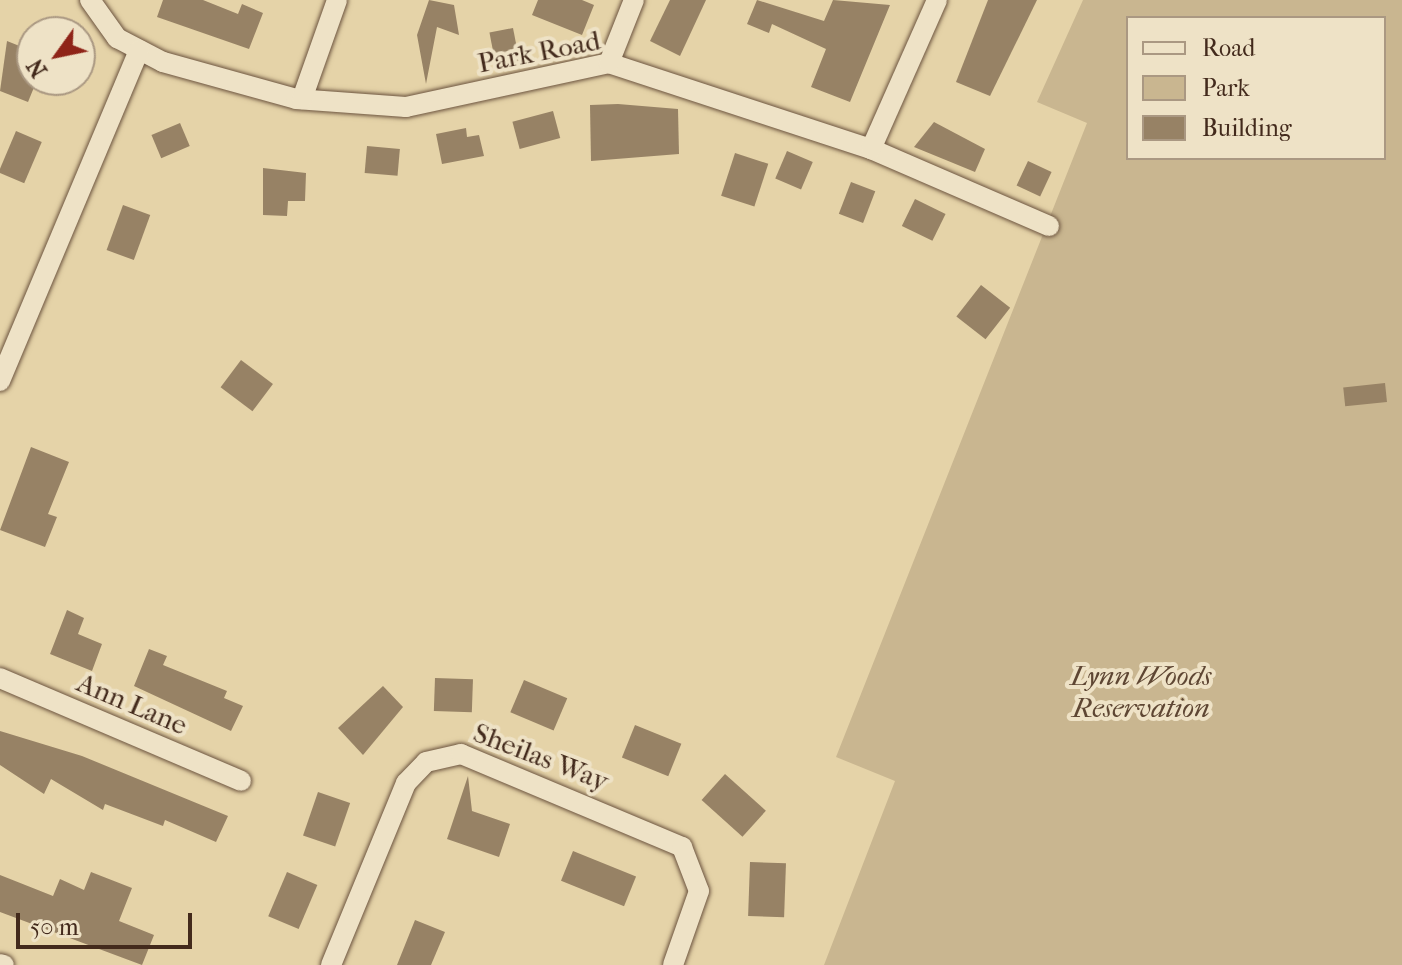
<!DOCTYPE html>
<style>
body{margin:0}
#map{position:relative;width:1402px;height:965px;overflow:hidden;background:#e5d3a8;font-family:"IM FELL French Canon",serif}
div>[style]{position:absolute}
.green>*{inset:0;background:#c9b690}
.building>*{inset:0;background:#978265;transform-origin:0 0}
.roads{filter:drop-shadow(0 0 2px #6c543f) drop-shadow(0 0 2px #6c543f)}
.minor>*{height:20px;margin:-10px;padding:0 10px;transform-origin:10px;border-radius:10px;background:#eee2c6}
span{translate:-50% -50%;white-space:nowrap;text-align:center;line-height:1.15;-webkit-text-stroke:8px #eee2c6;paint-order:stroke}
.street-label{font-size:28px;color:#432a1c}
.park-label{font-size:28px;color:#5e4633;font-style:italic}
.legend{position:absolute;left:1126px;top:16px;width:260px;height:144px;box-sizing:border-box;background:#eee2c6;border:2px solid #aa9882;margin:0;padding:10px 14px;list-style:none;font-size:24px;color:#432a1c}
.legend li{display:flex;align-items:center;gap:16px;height:40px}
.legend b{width:40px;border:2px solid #aa9882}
.north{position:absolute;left:16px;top:16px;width:80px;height:80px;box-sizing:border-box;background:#eee2c6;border:2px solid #aa9882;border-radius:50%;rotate:237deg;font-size:22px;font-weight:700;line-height:32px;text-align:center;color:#432a1c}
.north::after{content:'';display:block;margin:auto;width:28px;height:36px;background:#8f2418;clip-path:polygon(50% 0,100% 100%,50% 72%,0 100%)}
.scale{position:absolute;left:16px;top:913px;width:176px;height:36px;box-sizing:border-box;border:4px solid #432a1c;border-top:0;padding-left:10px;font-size:24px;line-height:28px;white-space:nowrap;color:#432a1c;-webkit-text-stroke:6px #eee2c6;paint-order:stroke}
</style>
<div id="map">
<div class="green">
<i style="clip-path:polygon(evenodd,1083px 0,1402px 0,1402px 965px,824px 965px,895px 781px,836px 757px,1087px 123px,1037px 102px,1083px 0,1128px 18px,1384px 18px,1384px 158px,1128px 158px,1128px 18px)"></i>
</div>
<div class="building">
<i style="clip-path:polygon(163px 0,203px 0,238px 14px,242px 4px,263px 13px,249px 49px,157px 17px)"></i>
<i style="clip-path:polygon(429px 0,454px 5px,459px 35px,437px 27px,426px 84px,417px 35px)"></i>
<i style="clip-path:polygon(538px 0,582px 0,594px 5px,582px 35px,532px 15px)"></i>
<i style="clip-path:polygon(670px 0,706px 0,680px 56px,650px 41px)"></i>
<i style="clip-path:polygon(757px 0,824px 21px,833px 0,890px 5px,850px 102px,811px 87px,826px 49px,772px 24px,769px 33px,747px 24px)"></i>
<i style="clip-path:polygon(988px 0,1037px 0,990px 96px,956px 82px)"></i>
<i style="left:513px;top:28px;width:36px;height:24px;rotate:79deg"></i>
<i style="clip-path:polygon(7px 41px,32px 51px,37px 80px,28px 102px,0 91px)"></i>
<i style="clip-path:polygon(618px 104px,678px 109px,679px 154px,591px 161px,590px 105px)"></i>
<i style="left:553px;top:111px;width:28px;height:42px;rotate:75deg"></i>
<i style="clip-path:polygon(934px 122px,985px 149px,975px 172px,914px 147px)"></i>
<i style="left:180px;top:123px;width:25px;height:31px;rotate:67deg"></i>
<i style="clip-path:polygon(466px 128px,467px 137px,479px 135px,484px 156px,442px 164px,436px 134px)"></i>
<i style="left:16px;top:131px;width:28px;height:45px;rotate:23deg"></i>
<i style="left:367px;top:146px;width:33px;height:27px;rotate:5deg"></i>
<i style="left:787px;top:151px;width:28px;height:30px;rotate:23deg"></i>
<i style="left:735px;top:153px;width:35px;height:45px;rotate:18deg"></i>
<i style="left:1028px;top:161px;width:26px;height:27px;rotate:25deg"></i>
<i style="clip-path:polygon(263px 168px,306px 173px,305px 201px,288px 201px,287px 216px,263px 215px)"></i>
<i style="left:851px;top:182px;width:26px;height:34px;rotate:21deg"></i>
<i style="left:915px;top:199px;width:34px;height:30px;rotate:26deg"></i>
<i style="left:123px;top:205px;width:29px;height:48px;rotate:20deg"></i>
<i style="left:981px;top:285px;width:37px;height:40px;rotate:38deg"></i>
<i style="left:241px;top:360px;width:40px;height:34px;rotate:37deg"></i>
<i style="left:1385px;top:383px;width:19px;height:42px;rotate:84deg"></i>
<i style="clip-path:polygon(31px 447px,69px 462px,48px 514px,57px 517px,45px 547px,0 530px)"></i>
<i style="clip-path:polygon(67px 610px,84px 618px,78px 634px,102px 644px,92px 671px,50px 654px)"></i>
<i style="clip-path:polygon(149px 649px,167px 656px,163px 665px,227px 691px,224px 698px,243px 706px,231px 731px,134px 686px)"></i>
<i style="left:435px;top:678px;width:38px;height:33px;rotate:2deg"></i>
<i style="left:524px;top:680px;width:47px;height:35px;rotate:23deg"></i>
<i style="clip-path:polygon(383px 686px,403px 707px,363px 755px,338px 728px)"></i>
<i style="left:635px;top:725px;width:50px;height:35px;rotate:22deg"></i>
<i style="clip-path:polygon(0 731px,82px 756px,228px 816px,216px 842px,165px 820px,163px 826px,105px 804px,103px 810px,51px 779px,44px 794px,0 765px)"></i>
<i style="left:725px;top:774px;width:55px;height:35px;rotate:42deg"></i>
<i style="clip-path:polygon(468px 776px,472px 811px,510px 824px,499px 857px,447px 839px)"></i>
<i style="left:318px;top:792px;width:34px;height:46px;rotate:19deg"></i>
<i style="left:573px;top:851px;width:68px;height:32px;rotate:22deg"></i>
<i style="left:750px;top:862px;width:36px;height:54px;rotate:2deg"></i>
<i style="clip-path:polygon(91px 872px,132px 888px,119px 921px,154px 935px,142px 965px,0 912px,0 875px,53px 896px,60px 879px,84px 890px)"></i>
<i style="left:287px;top:872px;width:33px;height:48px;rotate:23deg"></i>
<i style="clip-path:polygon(415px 920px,445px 932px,431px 965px,397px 965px)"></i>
</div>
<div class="roads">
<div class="minor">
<i style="left:90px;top:0;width:47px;rotate:54.6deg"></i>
<i style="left:117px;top:38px;width:52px;rotate:27.6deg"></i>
<i style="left:163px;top:62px;width:138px;rotate:15.5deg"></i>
<i style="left:296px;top:99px;width:110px;rotate:4.2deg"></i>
<i style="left:406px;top:107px;width:208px;rotate:-12.2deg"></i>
<i style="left:609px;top:63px;width:276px;rotate:18.2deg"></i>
<i style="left:871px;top:149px;width:194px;rotate:23.4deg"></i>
<i style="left:609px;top:63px;width:68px;rotate:-68.4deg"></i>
<i style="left:302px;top:99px;width:105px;rotate:-70.5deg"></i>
<i style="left:871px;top:149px;width:163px;rotate:-66.1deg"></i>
<i style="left:0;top:381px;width:359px;rotate:-67.2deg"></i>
<i style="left:0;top:678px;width:262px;rotate:23.1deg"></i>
<i style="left:0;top:964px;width:4px;rotate:14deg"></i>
<i style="left:331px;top:965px;width:197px;rotate:-67.6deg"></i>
<i style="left:406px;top:783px;width:29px;rotate:-46deg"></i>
<i style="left:426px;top:762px;width:36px;rotate:-13deg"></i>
<i style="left:461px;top:754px;width:240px;rotate:22.8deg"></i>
<i style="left:682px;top:847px;width:47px;rotate:68.9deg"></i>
<i style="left:699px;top:891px;width:78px;rotate:109.4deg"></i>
</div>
</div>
<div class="street-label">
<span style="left:539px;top:52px;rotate:-11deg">Park Road</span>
<span style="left:132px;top:704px;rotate:23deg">Ann Lane</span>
<span style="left:541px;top:757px;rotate:21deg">Sheilas Way</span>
</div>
<div class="park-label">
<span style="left:1141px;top:692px">Lynn Woods<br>Reservation</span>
</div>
<ul class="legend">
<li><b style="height:10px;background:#eee2c6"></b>Road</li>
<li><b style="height:22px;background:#c9b690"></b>Park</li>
<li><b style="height:22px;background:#978265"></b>Building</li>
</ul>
<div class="north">N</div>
<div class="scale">50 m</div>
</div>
